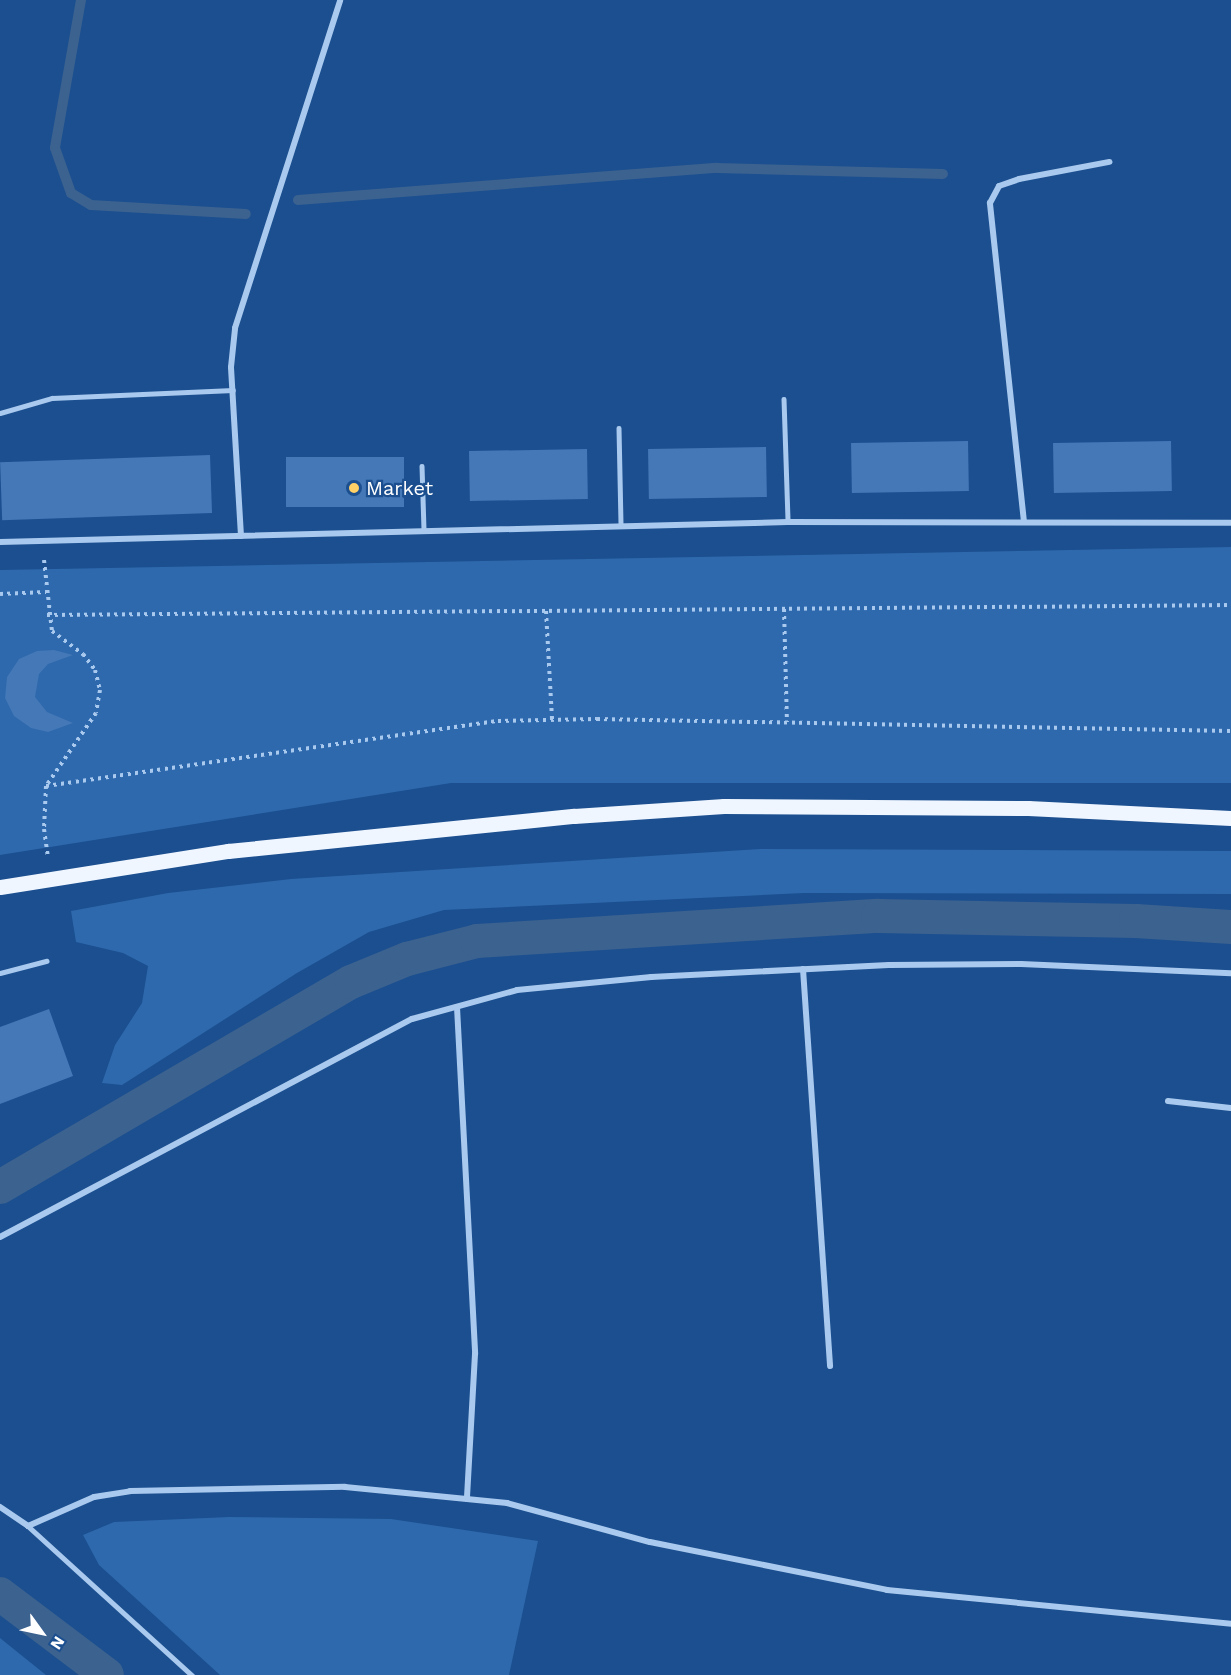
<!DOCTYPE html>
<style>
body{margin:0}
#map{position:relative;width:1231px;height:1675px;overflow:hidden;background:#1b4f8f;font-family:"Work Sans",sans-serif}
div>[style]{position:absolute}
.green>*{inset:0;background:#2e69ad}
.stream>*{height:10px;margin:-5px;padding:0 5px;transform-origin:5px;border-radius:5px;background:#3c6290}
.canal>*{height:34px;margin:-17px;padding:0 17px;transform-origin:17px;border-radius:17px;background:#3c6290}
.building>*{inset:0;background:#4478b7;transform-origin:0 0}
.path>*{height:4px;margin-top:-2px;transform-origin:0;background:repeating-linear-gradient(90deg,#a9c9ee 0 3px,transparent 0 7.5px)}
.lane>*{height:4.5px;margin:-2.25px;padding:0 2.25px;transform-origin:2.25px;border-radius:2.25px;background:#a9c9ee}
.street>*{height:6px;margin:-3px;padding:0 3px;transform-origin:3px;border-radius:3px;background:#a9c9ee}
.primary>*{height:15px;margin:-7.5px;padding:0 7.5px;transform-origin:7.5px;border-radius:7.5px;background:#f0f6ff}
.dots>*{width:16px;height:16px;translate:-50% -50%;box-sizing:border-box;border:3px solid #1b4f8f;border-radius:50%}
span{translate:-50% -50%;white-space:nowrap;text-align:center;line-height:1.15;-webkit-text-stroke:4.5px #1b4f8f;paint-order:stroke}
.poi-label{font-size:20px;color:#fff}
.left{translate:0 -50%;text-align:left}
.north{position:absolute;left:12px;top:1603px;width:60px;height:60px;-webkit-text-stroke:4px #1b4f8f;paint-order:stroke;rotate:123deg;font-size:16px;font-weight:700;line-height:24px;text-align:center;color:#fff}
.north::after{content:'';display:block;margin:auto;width:21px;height:27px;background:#fff;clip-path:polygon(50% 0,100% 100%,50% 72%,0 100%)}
</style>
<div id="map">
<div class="green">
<i style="clip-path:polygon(1231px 547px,1231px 783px,451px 783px,0 855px,0 570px)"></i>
<i style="clip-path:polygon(760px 849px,1231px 851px,1231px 894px,804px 893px,444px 910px,369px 932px,297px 973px,122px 1085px,102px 1083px,115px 1045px,142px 1003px,148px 966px,123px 953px,76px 942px,71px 911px,168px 893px,291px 879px)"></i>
<i style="clip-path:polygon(229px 1517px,391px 1519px,538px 1541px,509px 1675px,220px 1675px,99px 1565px,83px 1535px,114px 1522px)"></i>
<i style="clip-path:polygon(0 1638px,46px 1675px,0 1675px)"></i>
</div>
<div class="stream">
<i style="left:81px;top:0;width:150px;rotate:100deg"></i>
<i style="left:55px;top:148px;width:48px;rotate:70.4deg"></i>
<i style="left:71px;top:193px;width:23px;rotate:31deg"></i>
<i style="left:91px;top:205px;width:155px;rotate:3.3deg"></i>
<i style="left:298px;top:200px;width:420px;rotate:-4.4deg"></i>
<i style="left:717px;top:168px;width:226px;rotate:1.5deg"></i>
</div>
<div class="canal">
<i style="left:0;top:1187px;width:406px;rotate:-30.3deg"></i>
<i style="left:351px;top:982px;width:61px;rotate:-22.3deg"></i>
<i style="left:407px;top:959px;width:72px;rotate:-14.4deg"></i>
<i style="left:477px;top:941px;width:402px;rotate:-3.6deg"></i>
<i style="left:878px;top:916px;width:258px;rotate:1.1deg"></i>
<i style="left:1136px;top:921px;width:95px;rotate:3.6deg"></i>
<i style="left:0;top:1594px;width:134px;rotate:37.1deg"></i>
</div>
<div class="building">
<i style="left:968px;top:441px;width:50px;height:117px;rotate:89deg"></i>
<i style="left:1171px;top:441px;width:50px;height:118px;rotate:89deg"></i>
<i style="left:766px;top:447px;width:50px;height:118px;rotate:89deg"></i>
<i style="left:587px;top:449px;width:50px;height:118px;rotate:89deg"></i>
<i style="left:210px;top:455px;width:58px;height:210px;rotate:88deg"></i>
<i style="left:404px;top:457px;width:50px;height:118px;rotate:90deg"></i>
<i style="clip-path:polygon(54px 650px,73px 655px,48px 664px,39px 674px,35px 697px,47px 712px,73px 723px,48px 732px,31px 728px,14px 716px,5px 698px,7px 677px,19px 659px,37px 651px)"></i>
<i style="clip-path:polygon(49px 1009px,73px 1076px,0 1104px,0 1027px)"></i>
</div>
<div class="path">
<i style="left:44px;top:560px;width:71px;rotate:83.6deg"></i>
<i style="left:52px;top:631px;width:39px;rotate:37deg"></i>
<i style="left:83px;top:654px;width:20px;rotate:53deg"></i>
<i style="left:95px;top:670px;width:21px;rotate:76deg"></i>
<i style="left:100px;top:690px;width:23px;rotate:100deg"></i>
<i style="left:96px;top:713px;width:88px;rotate:124.4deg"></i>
<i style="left:46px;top:786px;width:43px;rotate:92.7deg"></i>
<i style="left:44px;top:829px;width:27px;rotate:82deg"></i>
<i style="left:0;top:594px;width:46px;rotate:-2.5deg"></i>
<i style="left:784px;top:609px;width:113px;rotate:88.5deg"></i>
<i style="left:546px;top:611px;width:109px;rotate:86.8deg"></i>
<i style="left:47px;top:615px;width:1184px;rotate:-0.48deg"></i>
<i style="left:46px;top:786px;width:457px;rotate:-8.2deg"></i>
<i style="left:498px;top:721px;width:99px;rotate:-1.2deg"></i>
<i style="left:597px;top:719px;width:634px;rotate:1.08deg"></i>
</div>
<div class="lane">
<i style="left:784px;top:399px;width:123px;rotate:88.1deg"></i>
<i style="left:0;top:413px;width:54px;rotate:-16.1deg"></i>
<i style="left:52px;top:398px;width:181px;rotate:-2.5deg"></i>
<i style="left:619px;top:428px;width:98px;rotate:88.8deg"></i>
<i style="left:422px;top:466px;width:65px;rotate:88.2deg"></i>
<i style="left:0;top:973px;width:48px;rotate:-14.6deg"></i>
<i style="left:28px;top:1526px;width:222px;rotate:42.3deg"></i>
</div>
<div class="street">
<i style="left:1024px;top:522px;width:321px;rotate:-96.1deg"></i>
<i style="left:990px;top:203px;width:19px;rotate:-62deg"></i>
<i style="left:999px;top:186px;width:21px;rotate:-19deg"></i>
<i style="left:1019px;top:179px;width:92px;rotate:-10.7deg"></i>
<i style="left:241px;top:536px;width:169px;rotate:-93.4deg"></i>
<i style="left:231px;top:367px;width:39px;rotate:-84deg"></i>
<i style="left:235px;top:328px;width:344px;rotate:-72.2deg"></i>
<i style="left:0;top:542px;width:788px;rotate:-1.45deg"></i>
<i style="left:788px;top:522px;width:443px;rotate:0.1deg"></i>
<i style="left:803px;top:969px;width:398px;rotate:86.1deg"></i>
<i style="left:457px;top:1007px;width:347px;rotate:87deg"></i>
<i style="left:475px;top:1354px;width:145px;rotate:93.2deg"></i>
<i style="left:1168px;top:1101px;width:63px;rotate:6.3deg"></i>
<i style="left:0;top:1237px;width:466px;rotate:-27.9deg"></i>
<i style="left:412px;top:1019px;width:109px;rotate:-15.4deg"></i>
<i style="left:517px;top:990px;width:135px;rotate:-5.5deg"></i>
<i style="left:651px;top:977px;width:238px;rotate:-2.9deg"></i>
<i style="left:889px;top:965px;width:132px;rotate:-0.4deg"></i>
<i style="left:1021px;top:964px;width:210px;rotate:2.5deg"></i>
<i style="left:0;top:1507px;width:34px;rotate:34deg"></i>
<i style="left:28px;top:1526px;width:72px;rotate:-23.7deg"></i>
<i style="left:94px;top:1497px;width:36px;rotate:-9deg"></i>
<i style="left:130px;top:1491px;width:215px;rotate:-1.1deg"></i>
<i style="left:345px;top:1487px;width:163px;rotate:5.6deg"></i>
<i style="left:507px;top:1503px;width:148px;rotate:15.3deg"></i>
<i style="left:650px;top:1542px;width:242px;rotate:11.4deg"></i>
<i style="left:887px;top:1590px;width:346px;rotate:5.6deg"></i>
</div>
<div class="primary">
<i style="left:0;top:887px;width:231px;rotate:-9deg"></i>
<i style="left:228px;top:851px;width:348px;rotate:-5.8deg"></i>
<i style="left:574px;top:816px;width:150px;rotate:-3.8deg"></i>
<i style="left:724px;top:806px;width:304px;rotate:0.4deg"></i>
<i style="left:1028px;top:808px;width:203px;rotate:2.8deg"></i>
</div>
<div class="dots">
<i style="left:354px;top:488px;background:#ffd166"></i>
</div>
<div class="poi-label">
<span class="left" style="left:366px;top:488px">Market</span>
</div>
<div class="north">N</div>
</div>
